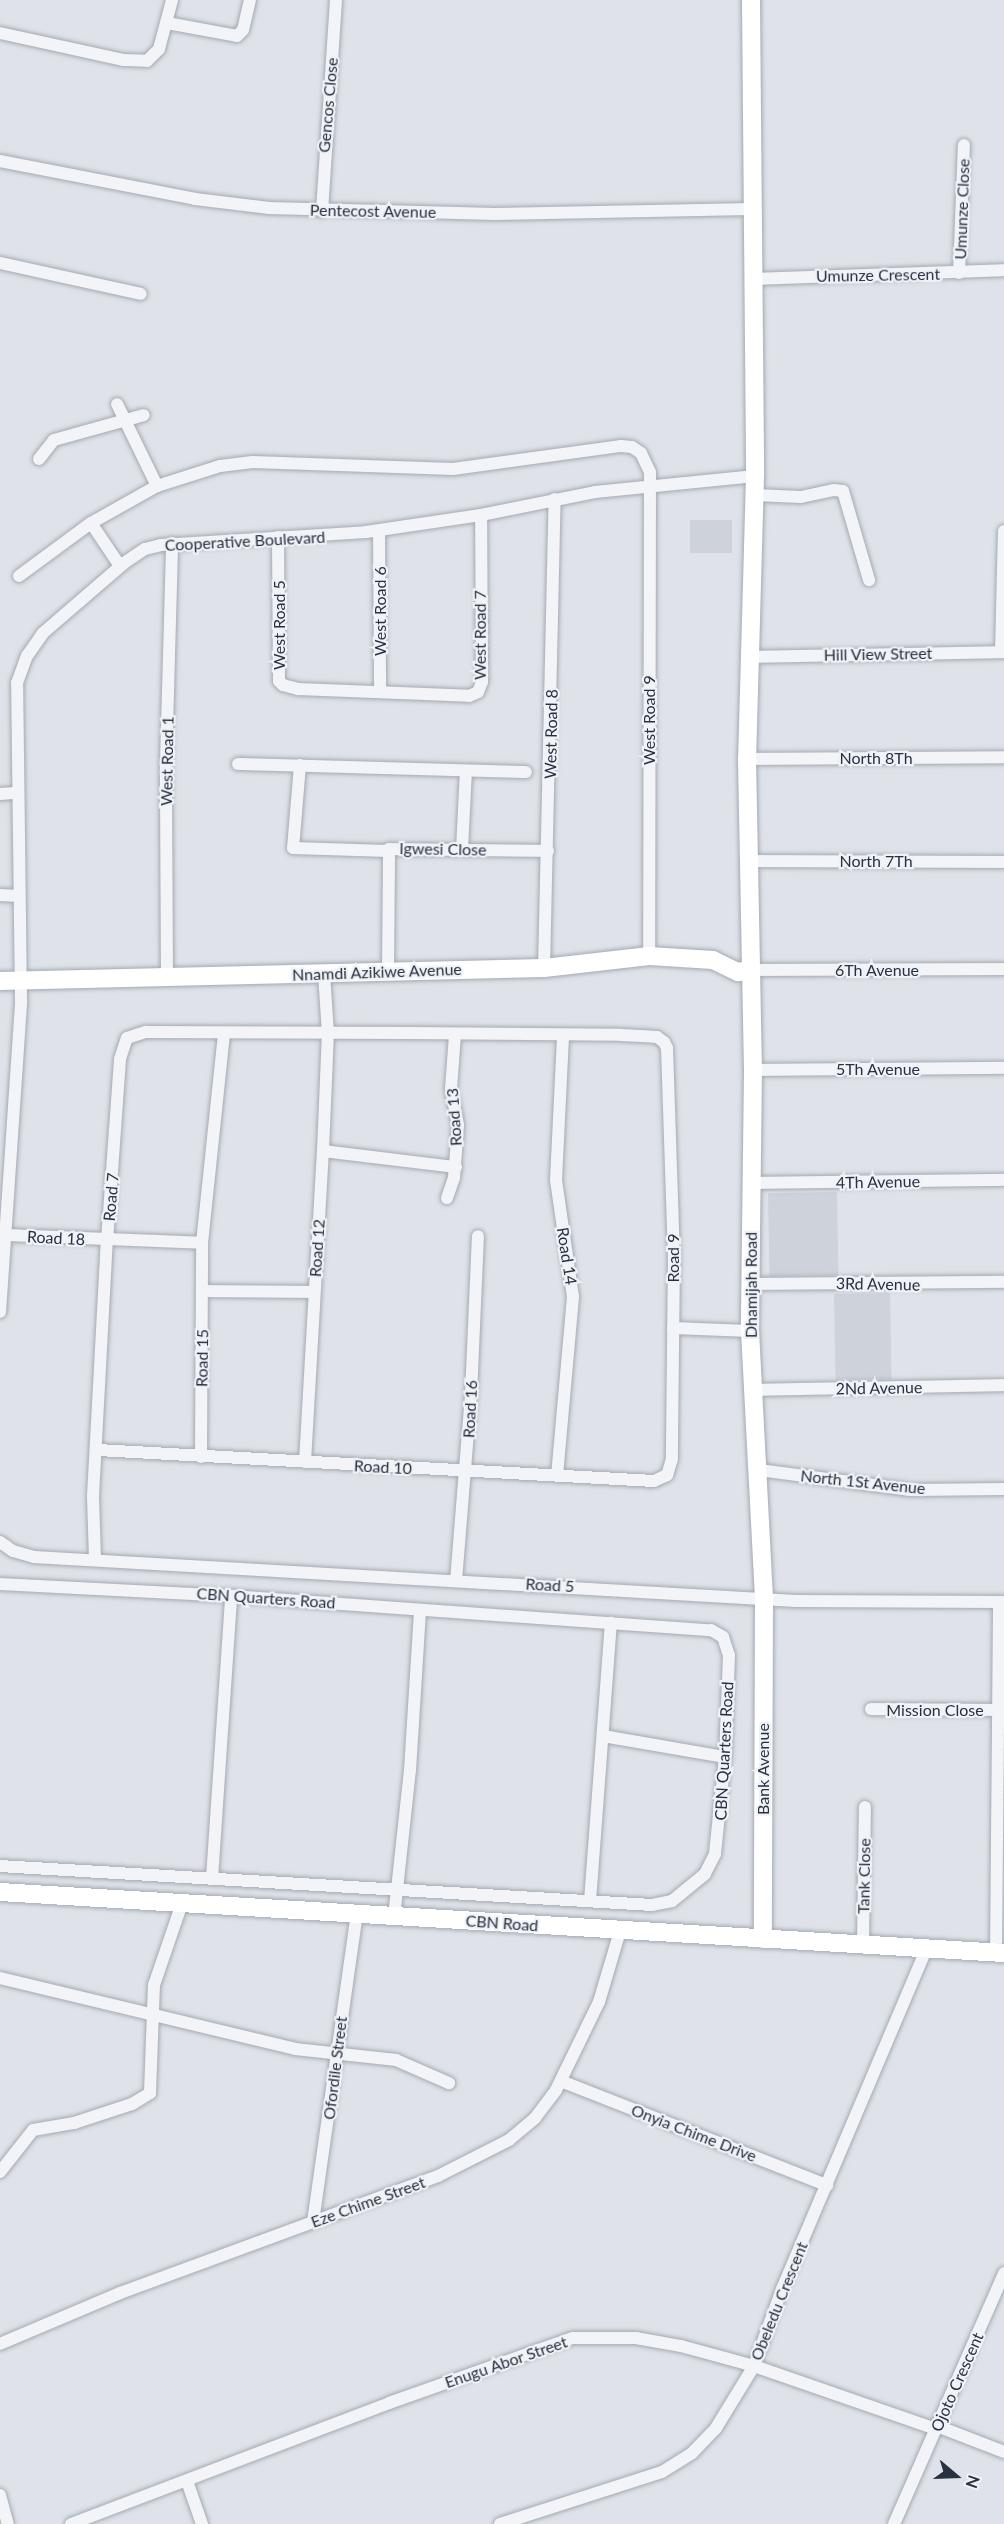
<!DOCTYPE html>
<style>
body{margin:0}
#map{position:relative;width:1004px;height:2524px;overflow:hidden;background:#dfe3e9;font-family:Lato,sans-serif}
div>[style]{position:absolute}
.built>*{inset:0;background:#cdd2db;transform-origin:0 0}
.roads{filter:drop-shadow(0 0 2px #a4aab3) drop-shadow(0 0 2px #a4aab3)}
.street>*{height:12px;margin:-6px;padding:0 6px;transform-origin:6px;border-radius:6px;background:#f2f4f7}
.secondary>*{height:18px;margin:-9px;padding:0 9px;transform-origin:9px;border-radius:9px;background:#fff}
span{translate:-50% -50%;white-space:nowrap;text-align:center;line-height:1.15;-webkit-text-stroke:4.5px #eff2f6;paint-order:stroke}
.street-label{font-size:16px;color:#283140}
.north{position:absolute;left:926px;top:2446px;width:60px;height:60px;-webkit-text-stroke:4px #eff2f6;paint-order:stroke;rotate:109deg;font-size:16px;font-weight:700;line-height:24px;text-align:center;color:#283140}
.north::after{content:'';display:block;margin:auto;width:21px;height:27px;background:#283140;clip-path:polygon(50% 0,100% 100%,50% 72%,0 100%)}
</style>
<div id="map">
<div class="built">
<i style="left:732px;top:520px;width:33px;height:42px;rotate:90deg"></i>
<i style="left:837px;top:1192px;width:83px;height:69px;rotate:89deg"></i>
<i style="left:890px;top:1293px;width:86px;height:56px;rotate:89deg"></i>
</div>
<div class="roads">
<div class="street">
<i style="left:167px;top:23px;width:71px;rotate:10.5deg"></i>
<i style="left:237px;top:36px;width:8px;rotate:-45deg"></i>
<i style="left:243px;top:30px;width:31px;rotate:-77deg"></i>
<i style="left:0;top:33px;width:127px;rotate:12.3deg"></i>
<i style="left:124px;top:60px;width:23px;rotate:2deg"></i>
<i style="left:147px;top:61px;width:17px;rotate:-45deg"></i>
<i style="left:159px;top:49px;width:51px;rotate:-75.1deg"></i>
<i style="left:0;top:161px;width:199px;rotate:11deg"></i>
<i style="left:195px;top:199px;width:75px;rotate:6.9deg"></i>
<i style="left:269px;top:208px;width:226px;rotate:1.5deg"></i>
<i style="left:495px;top:214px;width:256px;rotate:-1.1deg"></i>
<i style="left:322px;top:211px;width:211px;rotate:-86.2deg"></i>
<i style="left:0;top:263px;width:144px;rotate:12.4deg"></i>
<i style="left:959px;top:273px;width:128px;rotate:-87.8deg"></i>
<i style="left:751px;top:279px;width:253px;rotate:-2deg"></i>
<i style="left:39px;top:459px;width:24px;rotate:-52deg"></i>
<i style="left:54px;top:440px;width:93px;rotate:-15.5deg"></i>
<i style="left:157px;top:486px;width:66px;rotate:-17.6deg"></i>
<i style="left:220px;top:466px;width:33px;rotate:-7deg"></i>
<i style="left:253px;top:462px;width:200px;rotate:2deg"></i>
<i style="left:453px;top:469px;width:170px;rotate:-7.8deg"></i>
<i style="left:621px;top:446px;width:11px;rotate:5deg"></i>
<i style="left:632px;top:447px;width:11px;rotate:34deg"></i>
<i style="left:641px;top:453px;width:21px;rotate:65deg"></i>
<i style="left:650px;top:472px;width:484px;rotate:90.1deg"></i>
<i style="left:754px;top:495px;width:47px;rotate:2.4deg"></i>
<i style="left:801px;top:497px;width:34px;rotate:-12deg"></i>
<i style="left:834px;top:490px;width:9px;rotate:6deg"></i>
<i style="left:843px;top:491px;width:93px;rotate:73.7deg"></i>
<i style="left:91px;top:523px;width:52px;rotate:56deg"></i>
<i style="left:379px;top:531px;width:161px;rotate:89.6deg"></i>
<i style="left:278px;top:537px;width:144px;rotate:89.6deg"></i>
<i style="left:279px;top:681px;width:6px;rotate:45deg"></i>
<i style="left:283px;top:685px;width:16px;rotate:15deg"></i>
<i style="left:298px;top:689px;width:171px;rotate:2.3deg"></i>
<i style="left:469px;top:696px;width:10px;rotate:-24deg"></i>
<i style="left:478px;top:692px;width:11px;rotate:-68deg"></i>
<i style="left:482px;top:682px;width:167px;rotate:-90.3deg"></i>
<i style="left:19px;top:576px;width:89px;rotate:-36.4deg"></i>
<i style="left:91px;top:523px;width:76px;rotate:-29.3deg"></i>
<i style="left:157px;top:486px;width:91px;rotate:-116deg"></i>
<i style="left:1001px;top:652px;width:121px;rotate:-88.6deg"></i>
<i style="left:752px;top:657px;width:252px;rotate:-1.1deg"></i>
<i style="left:747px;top:759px;width:257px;rotate:-0.4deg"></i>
<i style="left:238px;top:764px;width:288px;rotate:1.6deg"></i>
<i style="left:300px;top:765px;width:83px;rotate:94.8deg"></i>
<i style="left:293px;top:848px;width:95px;rotate:1.8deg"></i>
<i style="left:0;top:794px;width:16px;rotate:-4deg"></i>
<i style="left:462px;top:849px;width:78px;rotate:-87.1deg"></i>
<i style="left:749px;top:861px;width:255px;rotate:0.2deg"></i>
<i style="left:0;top:895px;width:18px;rotate:3deg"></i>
<i style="left:544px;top:968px;width:469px;rotate:-88.7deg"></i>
<i style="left:751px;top:970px;width:253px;rotate:-0.2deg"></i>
<i style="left:388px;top:972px;width:123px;rotate:-89.5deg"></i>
<i style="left:389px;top:849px;width:159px;rotate:0.7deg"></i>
<i style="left:167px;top:979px;width:216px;rotate:-90.3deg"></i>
<i style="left:166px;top:763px;width:220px;rotate:-88.4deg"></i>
<i style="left:753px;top:1070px;width:251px;rotate:-0.5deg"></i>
<i style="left:323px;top:1151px;width:134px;rotate:6.9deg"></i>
<i style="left:752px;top:1183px;width:252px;rotate:-0.7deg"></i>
<i style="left:447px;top:1198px;width:21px;rotate:-71deg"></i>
<i style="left:454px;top:1178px;width:53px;rotate:-85.7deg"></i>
<i style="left:458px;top:1125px;width:37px;rotate:-101deg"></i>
<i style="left:451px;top:1089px;width:55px;rotate:-85.8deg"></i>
<i style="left:6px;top:1235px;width:196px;rotate:2.3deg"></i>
<i style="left:751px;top:1284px;width:253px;rotate:-0.5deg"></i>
<i style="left:203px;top:1291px;width:111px;rotate:0.5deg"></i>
<i style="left:0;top:1312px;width:312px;rotate:-86.1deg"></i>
<i style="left:21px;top:1001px;width:318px;rotate:-90.7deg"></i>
<i style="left:17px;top:683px;width:29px;rotate:-70deg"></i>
<i style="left:27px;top:656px;width:28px;rotate:-55deg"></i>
<i style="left:43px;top:633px;width:107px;rotate:-40.8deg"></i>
<i style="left:124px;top:563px;width:25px;rotate:-34deg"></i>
<i style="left:145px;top:549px;width:16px;rotate:-14deg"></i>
<i style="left:161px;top:545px;width:205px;rotate:-3.6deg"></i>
<i style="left:366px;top:532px;width:116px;rotate:-8.4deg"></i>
<i style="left:481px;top:515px;width:116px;rotate:-11.4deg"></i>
<i style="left:595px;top:492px;width:161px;rotate:-5.7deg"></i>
<i style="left:673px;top:1328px;width:77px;rotate:2.2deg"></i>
<i style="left:754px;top:1390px;width:250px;rotate:-1.1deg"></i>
<i style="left:201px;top:1457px;width:214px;rotate:-89.7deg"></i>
<i style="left:202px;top:1243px;width:211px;rotate:-84deg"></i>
<i style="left:305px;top:1462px;width:312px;rotate:-86.7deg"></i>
<i style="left:323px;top:1151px;width:118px;rotate:-87.6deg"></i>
<i style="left:328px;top:1033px;width:59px;rotate:-93.9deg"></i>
<i style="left:759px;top:1470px;width:153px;rotate:7.5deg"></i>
<i style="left:911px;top:1490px;width:93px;rotate:-0.6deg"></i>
<i style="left:557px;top:1476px;width:180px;rotate:-84.9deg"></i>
<i style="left:573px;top:1297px;width:118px;rotate:-98.3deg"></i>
<i style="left:556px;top:1180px;width:144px;rotate:-87.2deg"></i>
<i style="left:0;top:1542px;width:16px;rotate:35deg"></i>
<i style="left:13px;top:1551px;width:22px;rotate:16deg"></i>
<i style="left:34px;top:1557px;width:763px;rotate:3.3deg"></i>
<i style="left:796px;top:1601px;width:208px;rotate:0.3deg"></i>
<i style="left:95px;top:1560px;width:64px;rotate:-91.8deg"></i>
<i style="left:93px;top:1496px;width:255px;rotate:-86.9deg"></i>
<i style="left:107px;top:1241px;width:182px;rotate:-85.9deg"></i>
<i style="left:120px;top:1059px;width:22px;rotate:-72deg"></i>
<i style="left:127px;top:1038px;width:20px;rotate:-18deg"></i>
<i style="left:146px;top:1032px;width:263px;rotate:0.2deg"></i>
<i style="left:409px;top:1033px;width:212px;rotate:0.5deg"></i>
<i style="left:621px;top:1035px;width:36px;rotate:3deg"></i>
<i style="left:657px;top:1037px;width:9px;rotate:36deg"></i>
<i style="left:664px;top:1042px;width:7px;rotate:63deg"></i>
<i style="left:667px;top:1048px;width:206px;rotate:88.1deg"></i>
<i style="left:674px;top:1254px;width:205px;rotate:90.6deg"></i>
<i style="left:672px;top:1459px;width:17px;rotate:107deg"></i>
<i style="left:667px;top:1475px;width:14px;rotate:155deg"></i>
<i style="left:654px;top:1481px;width:557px;rotate:-176.81deg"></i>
<i style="left:456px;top:1581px;width:187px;rotate:-85.4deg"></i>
<i style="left:471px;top:1395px;width:159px;rotate:-87.5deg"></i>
<i style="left:0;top:1584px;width:231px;rotate:3deg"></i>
<i style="left:231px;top:1596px;width:481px;rotate:4.1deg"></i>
<i style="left:711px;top:1630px;width:14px;rotate:30deg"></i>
<i style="left:723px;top:1637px;width:19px;rotate:72deg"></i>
<i style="left:729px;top:1655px;width:102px;rotate:92.2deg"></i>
<i style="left:725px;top:1757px;width:98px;rotate:95.9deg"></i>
<i style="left:715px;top:1854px;width:22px;rotate:117deg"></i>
<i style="left:705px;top:1874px;width:43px;rotate:140.7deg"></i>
<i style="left:672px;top:1901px;width:20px;rotate:169deg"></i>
<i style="left:652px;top:1905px;width:653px;rotate:-176.58deg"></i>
<i style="left:871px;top:1709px;width:128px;rotate:0.4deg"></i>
<i style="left:603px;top:1736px;width:124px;rotate:9.8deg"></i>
<i style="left:212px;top:1878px;width:283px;rotate:-86.1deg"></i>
<i style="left:590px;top:1901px;width:279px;rotate:-85.7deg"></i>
<i style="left:394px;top:1917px;width:148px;rotate:-83.8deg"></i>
<i style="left:410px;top:1770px;width:160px;rotate:-86.4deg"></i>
<i style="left:863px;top:1944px;width:137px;rotate:-89.2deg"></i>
<i style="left:996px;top:1953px;width:351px;rotate:-89.5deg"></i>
<i style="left:0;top:1978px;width:303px;rotate:13.5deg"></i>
<i style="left:295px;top:2049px;width:102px;rotate:6.2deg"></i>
<i style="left:396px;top:2060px;width:58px;rotate:23.5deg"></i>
<i style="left:561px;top:2081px;width:286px;rotate:21.4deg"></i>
<i style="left:0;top:2172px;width:53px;rotate:-51.8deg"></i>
<i style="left:33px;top:2130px;width:42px;rotate:-9.7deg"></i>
<i style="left:74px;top:2123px;width:61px;rotate:-18.1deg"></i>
<i style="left:132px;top:2104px;width:21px;rotate:-31deg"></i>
<i style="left:150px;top:2093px;width:108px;rotate:-87.9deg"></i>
<i style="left:154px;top:1985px;width:87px;rotate:-71.1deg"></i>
<i style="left:313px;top:2222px;width:311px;rotate:-81.9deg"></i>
<i style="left:0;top:2344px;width:130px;rotate:-23deg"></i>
<i style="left:120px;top:2293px;width:339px;rotate:-20.2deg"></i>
<i style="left:438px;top:2176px;width:80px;rotate:-26.9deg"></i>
<i style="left:509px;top:2140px;width:34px;rotate:-40deg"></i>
<i style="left:535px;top:2118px;width:35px;rotate:-53deg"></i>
<i style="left:556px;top:2090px;width:98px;rotate:-64deg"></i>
<i style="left:599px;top:2002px;width:74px;rotate:-73.5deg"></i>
<i style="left:937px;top:2426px;width:72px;rotate:21.2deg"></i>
<i style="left:187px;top:2481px;width:46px;rotate:70.8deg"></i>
<i style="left:0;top:2495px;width:30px;rotate:75deg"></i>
<i style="left:71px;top:2524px;width:340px;rotate:-20.8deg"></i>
<i style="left:389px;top:2403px;width:195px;rotate:-19.5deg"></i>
<i style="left:573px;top:2338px;width:63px"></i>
<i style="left:636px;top:2338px;width:46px;rotate:10.1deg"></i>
<i style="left:681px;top:2346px;width:76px;rotate:15.3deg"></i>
<i style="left:754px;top:2366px;width:193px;rotate:19.1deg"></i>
<i style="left:500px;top:2524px;width:170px;rotate:-17.8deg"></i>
<i style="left:662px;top:2472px;width:36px;rotate:-32deg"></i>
<i style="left:692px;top:2453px;width:35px;rotate:-46deg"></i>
<i style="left:716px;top:2428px;width:73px;rotate:-58.5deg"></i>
<i style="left:754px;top:2366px;width:82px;rotate:-70deg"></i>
<i style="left:782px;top:2289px;width:371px;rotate:-67deg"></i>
<i style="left:894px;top:2524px;width:274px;rotate:-66.3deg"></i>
</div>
<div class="secondary">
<i style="left:751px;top:0;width:476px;rotate:89.5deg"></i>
<i style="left:755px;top:476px;width:283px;rotate:91.6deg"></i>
<i style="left:747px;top:759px;width:311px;rotate:88.9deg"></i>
<i style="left:753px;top:1070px;width:261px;rotate:90.7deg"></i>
<i style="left:750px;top:1331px;width:268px;rotate:87deg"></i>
<i style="left:764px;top:1599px;width:340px;rotate:90.2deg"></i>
<i style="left:0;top:981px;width:544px;rotate:-1.37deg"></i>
<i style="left:544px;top:968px;width:106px;rotate:-6.5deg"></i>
<i style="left:649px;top:956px;width:64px;rotate:3.6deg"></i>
<i style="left:713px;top:960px;width:28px;rotate:26deg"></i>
<i style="left:738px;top:972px;width:13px;rotate:-9deg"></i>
<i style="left:0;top:1892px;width:1006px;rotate:3.48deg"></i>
</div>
</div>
<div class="street-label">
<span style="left:328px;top:105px;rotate:-85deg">Gencos Close</span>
<span style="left:962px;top:209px;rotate:-88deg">Umunze Close</span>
<span style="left:373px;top:211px;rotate:1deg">Pentecost Avenue</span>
<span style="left:878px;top:275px;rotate:-1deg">Umunze Crescent</span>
<span style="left:245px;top:541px;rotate:-3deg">Cooperative Boulevard</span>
<span style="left:380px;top:611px;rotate:-90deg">West Road 6</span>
<span style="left:279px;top:625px;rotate:-90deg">West Road 5</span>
<span style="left:480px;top:635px;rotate:-90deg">West Road 7</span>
<span style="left:878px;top:654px;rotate:-1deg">Hill View Street</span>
<span style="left:649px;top:720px;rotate:-90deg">West Road 9</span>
<span style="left:551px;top:734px;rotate:-89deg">West Road 8</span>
<span style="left:876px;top:758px">North 8Th</span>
<span style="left:167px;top:761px;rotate:-89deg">West Road 1</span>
<span style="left:443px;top:849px;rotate:1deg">Igwesi Close</span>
<span style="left:876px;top:861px">North 7Th</span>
<span style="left:877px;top:970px">6Th Avenue</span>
<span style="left:377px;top:972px;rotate:-2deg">Nnamdi Azikiwe Avenue</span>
<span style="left:878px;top:1069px">5Th Avenue</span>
<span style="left:454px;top:1117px;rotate:-94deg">Road 13</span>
<span style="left:878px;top:1182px;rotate:-1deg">4Th Avenue</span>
<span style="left:111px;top:1197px;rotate:-85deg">Road 7</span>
<span style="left:56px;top:1238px;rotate:3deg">Road 18</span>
<span style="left:317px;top:1248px;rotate:-86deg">Road 12</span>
<span style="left:567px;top:1256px;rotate:81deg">Road 14</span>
<span style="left:673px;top:1258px;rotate:-90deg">Road 9</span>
<span style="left:878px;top:1284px;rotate:1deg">3Rd Avenue</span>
<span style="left:751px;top:1285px;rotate:-90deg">Dhamijah Road</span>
<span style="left:202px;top:1358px;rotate:-89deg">Road 15</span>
<span style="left:879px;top:1388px;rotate:-1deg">2Nd Avenue</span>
<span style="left:470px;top:1409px;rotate:-87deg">Road 16</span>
<span style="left:383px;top:1467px;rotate:3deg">Road 10</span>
<span style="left:863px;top:1482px;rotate:6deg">North 1St Avenue</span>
<span style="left:550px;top:1585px;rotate:3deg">Road 5</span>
<span style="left:266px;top:1598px;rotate:4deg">CBN Quarters Road</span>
<span style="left:935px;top:1710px">Mission Close</span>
<span style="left:724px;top:1751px;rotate:-87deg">CBN Quarters Road</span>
<span style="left:763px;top:1769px;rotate:-90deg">Bank Avenue</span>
<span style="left:864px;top:1876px;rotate:-89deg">Tank Close</span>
<span style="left:502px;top:1923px;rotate:4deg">CBN Road</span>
<span style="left:335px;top:2068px;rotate:-83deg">Ofordile Street</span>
<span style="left:694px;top:2133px;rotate:21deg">Onyia Chime Drive</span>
<span style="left:368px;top:2202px;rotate:-20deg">Eze Chime Street</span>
<span style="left:779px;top:2301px;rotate:-68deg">Obeledu Crescent</span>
<span style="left:506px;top:2362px;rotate:-19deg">Enugu Abor Street</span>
<span style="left:957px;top:2382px;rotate:-66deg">Ojoto Crescent</span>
</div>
<div class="north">N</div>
</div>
